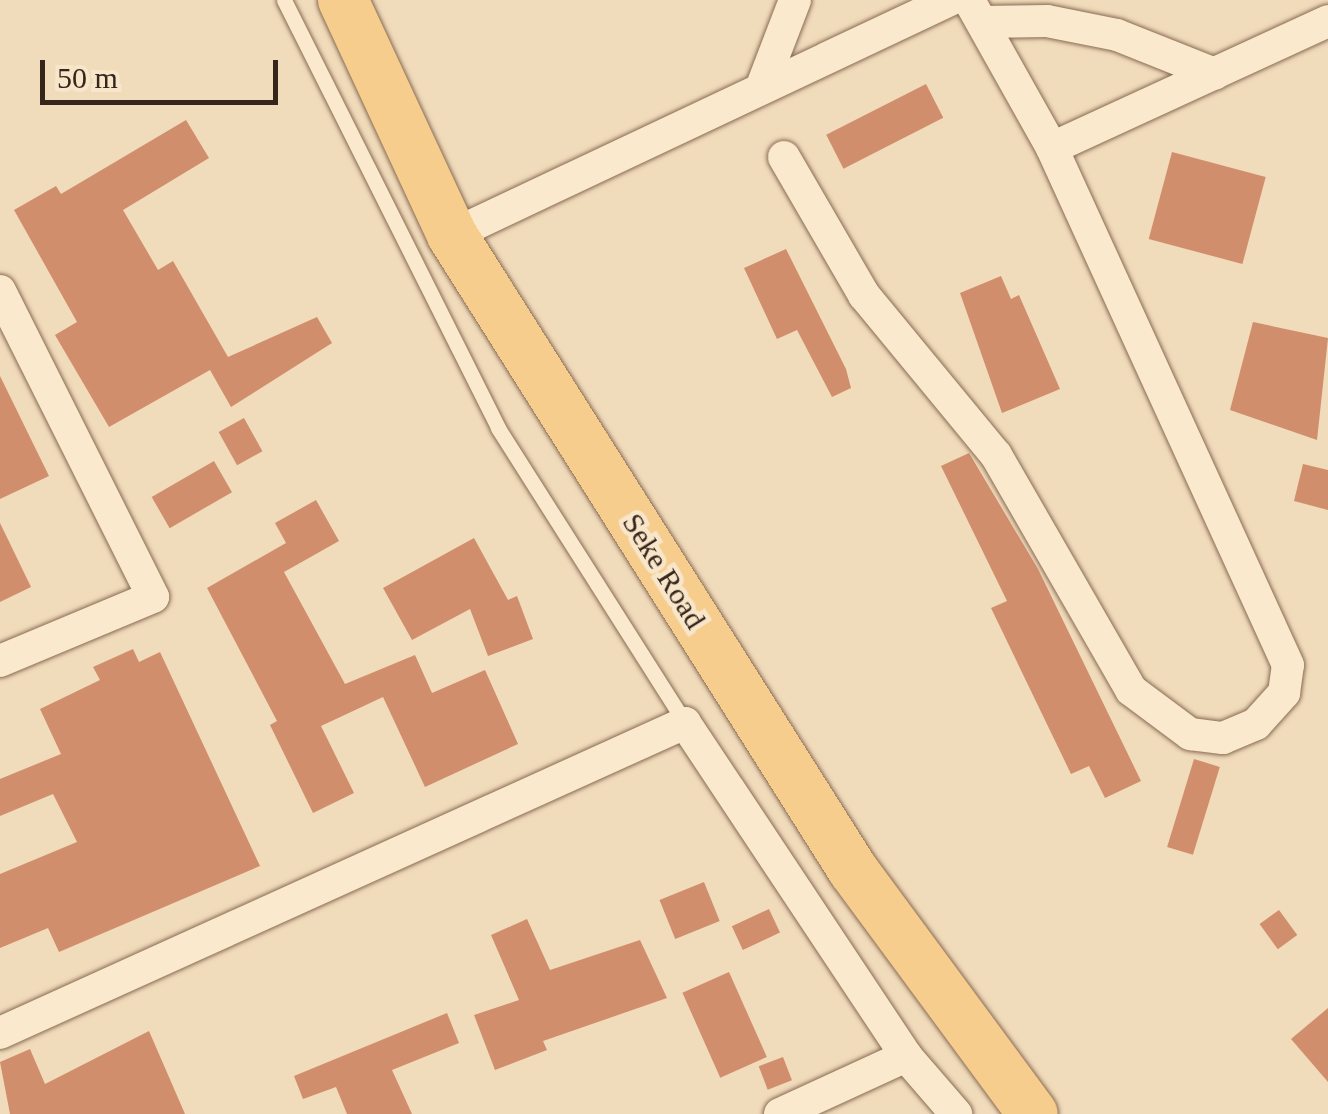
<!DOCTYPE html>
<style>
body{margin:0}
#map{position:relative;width:1328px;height:1114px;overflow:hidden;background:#f0dbba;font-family:Georgia,serif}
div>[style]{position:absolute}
.building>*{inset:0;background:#d18e6d;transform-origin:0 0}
.roads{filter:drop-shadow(0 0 2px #886b54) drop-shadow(0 0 2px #886b54)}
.service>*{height:15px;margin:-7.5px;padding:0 7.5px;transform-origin:7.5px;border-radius:7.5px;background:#fbe9cd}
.minor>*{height:32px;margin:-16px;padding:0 16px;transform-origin:16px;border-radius:16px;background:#fbe9cd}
.primary>*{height:50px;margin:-25px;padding:0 25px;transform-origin:25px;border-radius:25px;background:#f7cd8e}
span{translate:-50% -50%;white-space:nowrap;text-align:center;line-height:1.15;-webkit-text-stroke:9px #f7e6ca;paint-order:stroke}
.street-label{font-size:30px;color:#36251a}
.scale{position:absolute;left:40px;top:60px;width:238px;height:45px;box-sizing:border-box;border:5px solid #36251a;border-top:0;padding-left:12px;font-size:30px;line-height:35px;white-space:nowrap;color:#36251a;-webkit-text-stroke:8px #f7e6ca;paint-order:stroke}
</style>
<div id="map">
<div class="building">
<i style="left:926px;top:84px;width:38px;height:112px;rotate:63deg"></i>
<i style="clip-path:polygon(186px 120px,209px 158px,123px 210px,158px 270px,173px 261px,228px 357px,317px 317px,332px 343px,231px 407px,210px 370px,109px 427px,55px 335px,77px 322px,14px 210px,56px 186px,61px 194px)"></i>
<i style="left:1172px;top:152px;width:97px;height:90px;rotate:15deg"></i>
<i style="clip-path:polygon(786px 249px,846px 369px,851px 388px,832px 397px,797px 330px,777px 339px,744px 268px)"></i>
<i style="clip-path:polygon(1001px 276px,1011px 299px,1019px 295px,1060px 389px,1002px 413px,960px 293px)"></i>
<i style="clip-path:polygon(1253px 322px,1328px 338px,1317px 440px,1230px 410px)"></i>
<i style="clip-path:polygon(0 376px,49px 476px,0 499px)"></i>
<i style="left:244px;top:418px;width:38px;height:29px;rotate:61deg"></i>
<i style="clip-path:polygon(969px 453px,1038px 569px,1141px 781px,1105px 798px,1089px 766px,1071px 774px,991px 608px,1007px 601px,941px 466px)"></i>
<i style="left:214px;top:461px;width:36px;height:72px;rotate:60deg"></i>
<i style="clip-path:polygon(1303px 464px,1328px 470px,1328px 510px,1294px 501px)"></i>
<i style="clip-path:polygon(316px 500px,339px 541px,284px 572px,345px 684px,415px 655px,432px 693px,485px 670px,518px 744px,425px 787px,383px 697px,321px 726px,354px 793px,313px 813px,270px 725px,277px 721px,207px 588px,286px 543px,275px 523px)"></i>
<i style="clip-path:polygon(0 523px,31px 587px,0 602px)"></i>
<i style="clip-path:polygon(474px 538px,508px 600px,517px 596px,533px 639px,488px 656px,470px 609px,412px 640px,383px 588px)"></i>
<i style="clip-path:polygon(133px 649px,139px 662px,160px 652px,260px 866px,59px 952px,48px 928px,0 948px,0 874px,77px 842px,53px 794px,0 816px,0 779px,61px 754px,40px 709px,100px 680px,93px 667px)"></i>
<i style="left:1194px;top:759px;width:27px;height:92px;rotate:17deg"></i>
<i style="left:704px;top:882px;width:42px;height:48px;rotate:68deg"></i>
<i style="left:769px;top:909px;width:26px;height:41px;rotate:65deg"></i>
<i style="left:1279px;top:910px;width:31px;height:24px;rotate:54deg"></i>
<i style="clip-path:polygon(527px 919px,550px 970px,640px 940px,667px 998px,543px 1041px,547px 1050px,495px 1070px,474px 1015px,519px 1000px,491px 935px)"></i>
<i style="left:729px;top:972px;width:93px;height:51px;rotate:66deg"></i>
<i style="clip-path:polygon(1328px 1008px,1328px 1082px,1291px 1039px)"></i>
<i style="clip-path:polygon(447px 1013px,459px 1043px,392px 1070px,412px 1114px,347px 1114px,336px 1087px,303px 1099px,294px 1076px)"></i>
<i style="clip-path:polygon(149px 1031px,185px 1114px,10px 1114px,0 1062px,30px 1049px,45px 1084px)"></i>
<i style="left:783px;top:1057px;width:25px;height:26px;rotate:69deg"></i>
</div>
<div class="roads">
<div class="service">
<i style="left:284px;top:0;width:479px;rotate:63.4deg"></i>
<i style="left:498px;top:428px;width:349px;rotate:57.6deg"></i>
</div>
<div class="minor">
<i style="left:982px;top:22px;width:65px;rotate:-0.9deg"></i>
<i style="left:1047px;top:21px;width:71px;rotate:11.3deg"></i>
<i style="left:1117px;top:35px;width:105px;rotate:21.7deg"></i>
<i style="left:762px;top:86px;width:92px;rotate:-69deg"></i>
<i style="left:1052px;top:148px;width:304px;rotate:-24.7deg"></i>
<i style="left:784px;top:157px;width:160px;rotate:59.9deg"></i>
<i style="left:864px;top:295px;width:207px;rotate:50.5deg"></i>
<i style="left:996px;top:455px;width:271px;rotate:60.1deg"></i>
<i style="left:1131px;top:690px;width:74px;rotate:36.7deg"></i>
<i style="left:1190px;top:734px;width:33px;rotate:7deg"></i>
<i style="left:1223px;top:738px;width:36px;rotate:-23deg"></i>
<i style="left:1256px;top:724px;width:42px;rotate:-47.9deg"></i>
<i style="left:1284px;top:693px;width:28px;rotate:-82deg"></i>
<i style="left:1288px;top:665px;width:568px;rotate:-114.54deg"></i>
<i style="left:1052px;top:148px;width:170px;rotate:-119.3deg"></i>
<i style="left:452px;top:235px;width:551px;rotate:-25.26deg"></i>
<i style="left:0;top:291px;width:342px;rotate:63.4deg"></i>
<i style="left:153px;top:597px;width:166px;rotate:157.3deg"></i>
<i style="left:0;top:1033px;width:752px;rotate:-24.35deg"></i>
<i style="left:685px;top:723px;width:400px;rotate:56.4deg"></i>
<i style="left:906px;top:1056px;width:77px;rotate:49.2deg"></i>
<i style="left:780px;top:1114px;width:139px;rotate:-24.7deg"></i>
</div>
<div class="primary">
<i style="left:343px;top:0;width:259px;rotate:65.1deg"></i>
<i style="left:452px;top:235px;width:751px;rotate:57.73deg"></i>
<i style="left:853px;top:870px;width:303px;rotate:53.6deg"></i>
</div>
</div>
<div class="street-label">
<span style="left:664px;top:571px;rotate:58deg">Seke Road</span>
</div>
<div class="scale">50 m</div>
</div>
